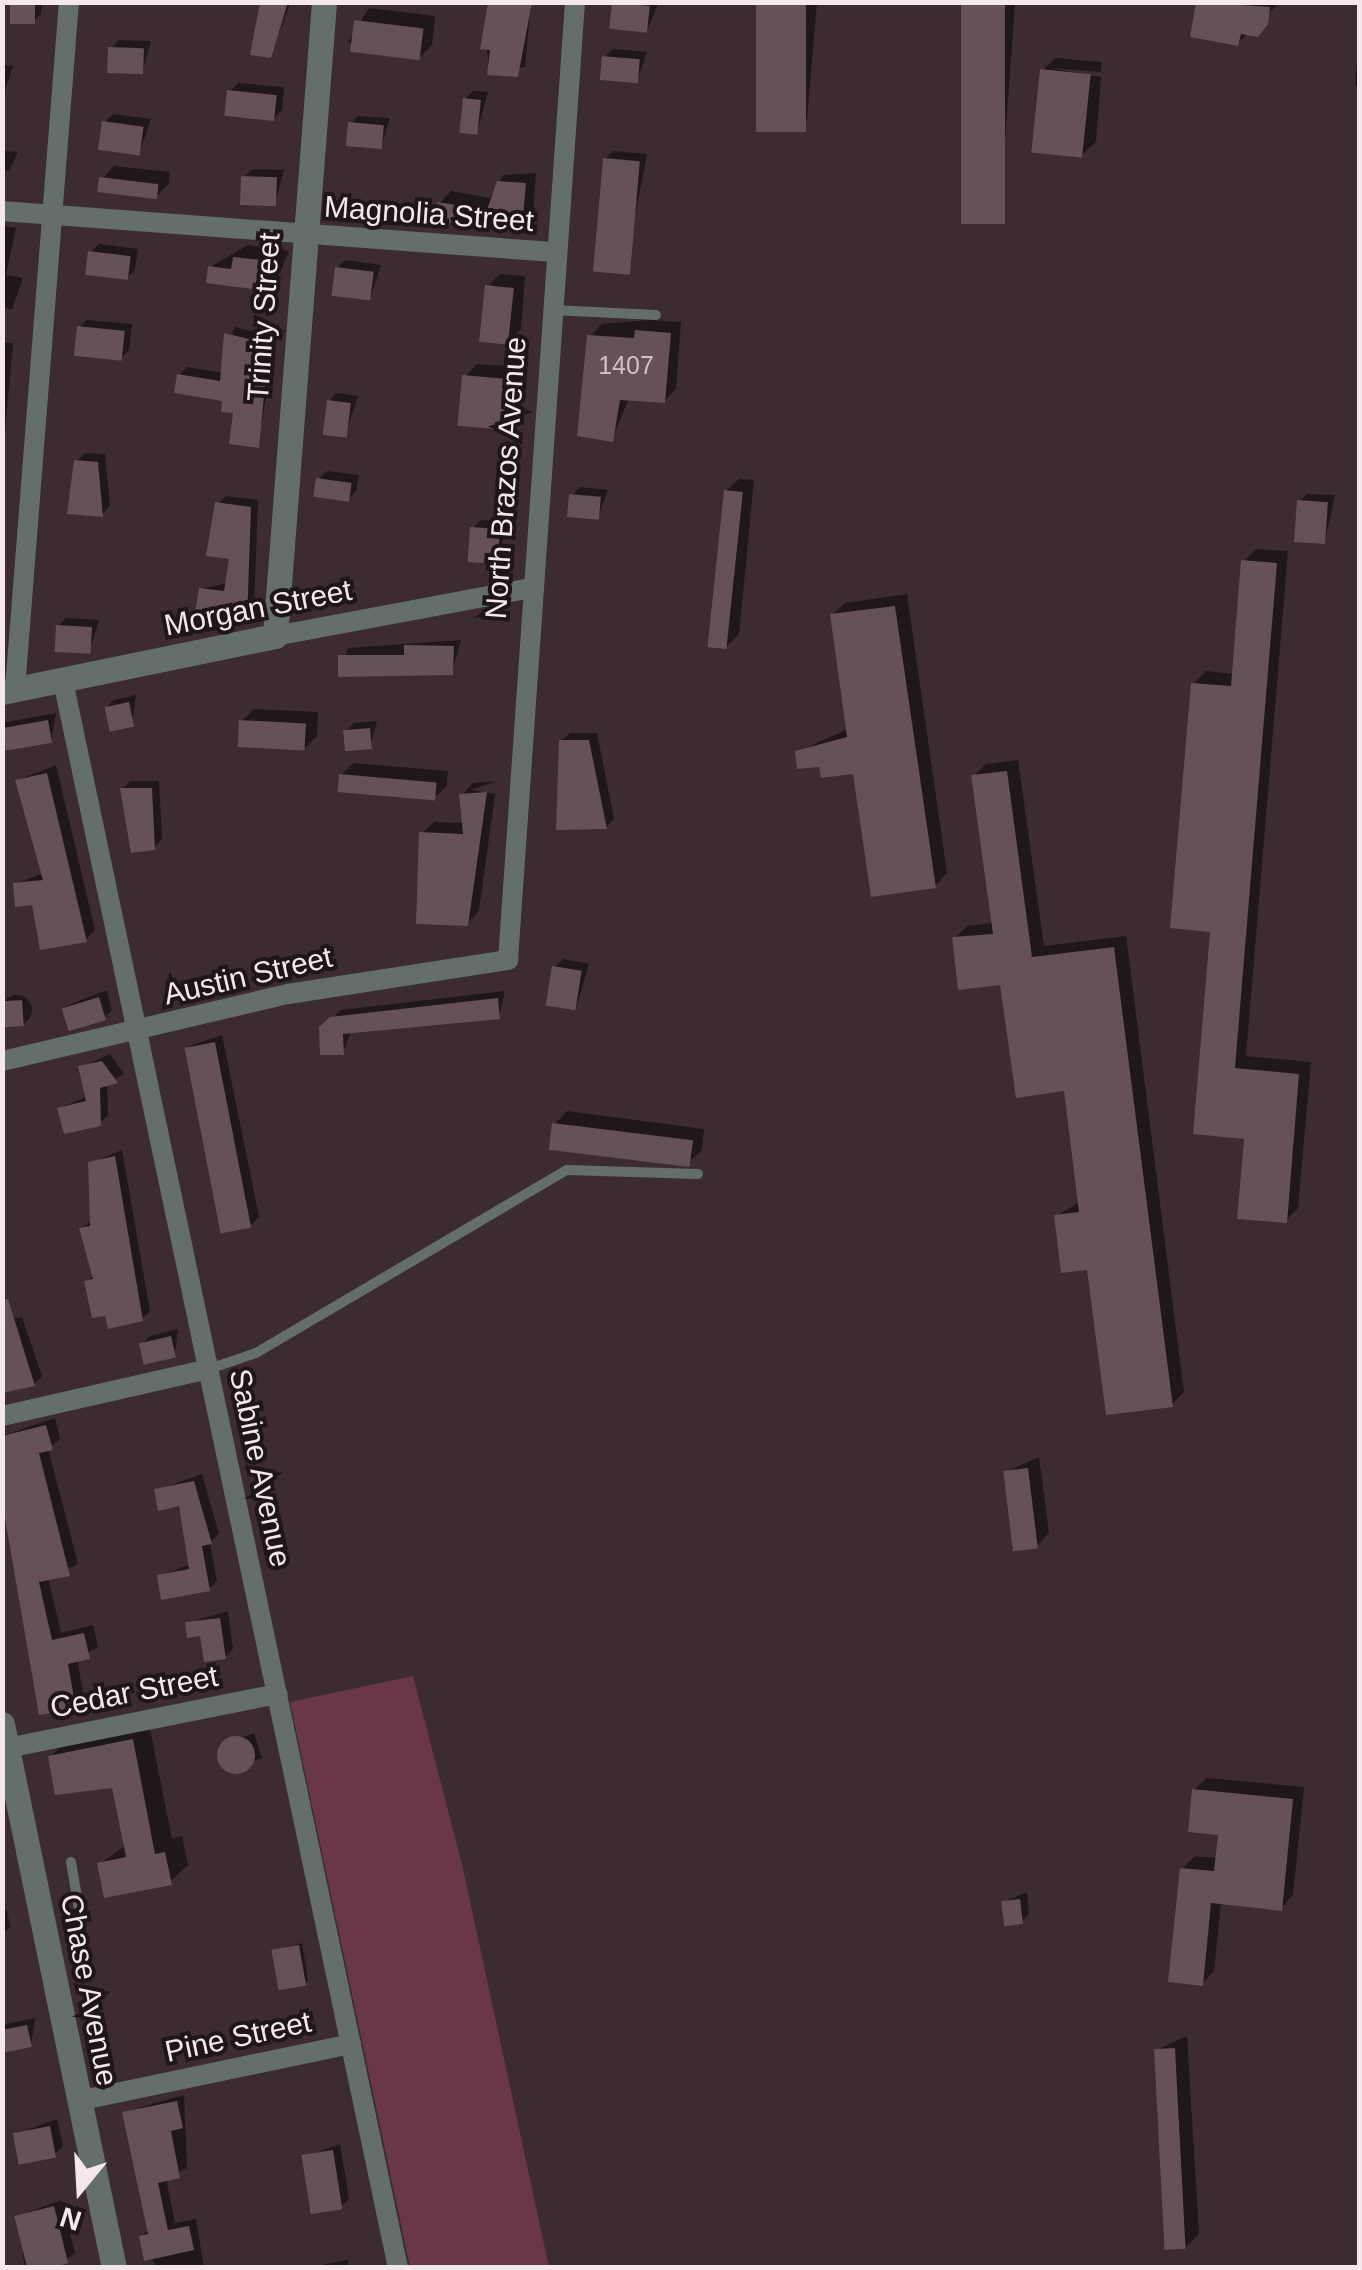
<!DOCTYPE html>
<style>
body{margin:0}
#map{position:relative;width:1362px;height:2270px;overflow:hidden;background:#3c2b30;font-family:Arial,sans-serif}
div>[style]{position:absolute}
.green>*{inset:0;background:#693747}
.shadow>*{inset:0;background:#0007}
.round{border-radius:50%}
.building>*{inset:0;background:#655157;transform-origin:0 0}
.service>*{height:10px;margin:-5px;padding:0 5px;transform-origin:5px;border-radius:5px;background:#646e6c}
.minor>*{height:20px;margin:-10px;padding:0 10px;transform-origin:10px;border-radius:10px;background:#646e6c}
.tertiary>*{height:25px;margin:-12.5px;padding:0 12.5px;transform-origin:12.5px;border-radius:12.5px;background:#646e6c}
span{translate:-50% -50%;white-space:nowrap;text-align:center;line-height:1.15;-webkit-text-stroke:8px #1e1618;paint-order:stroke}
.number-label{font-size:25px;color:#d0c2c6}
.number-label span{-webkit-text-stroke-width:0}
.street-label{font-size:30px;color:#f4e8eb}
.frame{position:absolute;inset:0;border:5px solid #f4e8eb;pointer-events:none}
.north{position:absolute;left:30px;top:2140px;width:100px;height:100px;-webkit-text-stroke:8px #1e1618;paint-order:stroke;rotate:198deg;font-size:28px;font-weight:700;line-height:40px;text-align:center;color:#f4e8eb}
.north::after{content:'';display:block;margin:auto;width:35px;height:45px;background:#f4e8eb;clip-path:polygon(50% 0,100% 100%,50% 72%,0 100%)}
</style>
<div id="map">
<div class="green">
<i style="clip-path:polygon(413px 1676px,462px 1864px,549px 2267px,410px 2267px,290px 1702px)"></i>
</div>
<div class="shadow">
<i style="clip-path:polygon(12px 2px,42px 2px,41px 14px,33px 22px)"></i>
<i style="clip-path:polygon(262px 2px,291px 2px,270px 55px)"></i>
<i style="clip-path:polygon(531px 2px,525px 67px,490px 72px,484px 33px)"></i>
<i style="clip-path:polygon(615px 2px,659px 2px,647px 30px)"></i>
<i style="clip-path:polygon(758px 2px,817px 2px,807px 120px,795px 133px)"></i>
<i style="clip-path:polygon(964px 2px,1015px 2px,1000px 212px,987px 224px)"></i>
<i style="clip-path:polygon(1199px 2px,1280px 2px,1238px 43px)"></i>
<i style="clip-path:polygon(369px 8px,435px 16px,432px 45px,419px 58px,348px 42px)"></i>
<i style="clip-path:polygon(1360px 30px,1360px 85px,1355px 85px)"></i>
<i style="clip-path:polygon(119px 40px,151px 41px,142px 72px,111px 48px)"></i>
<i style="clip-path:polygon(613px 49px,647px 52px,637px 81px,605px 57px)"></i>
<i style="clip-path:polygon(1055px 58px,1102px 62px,1101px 72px,1050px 68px,1101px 77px,1096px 142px,1083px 154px,1042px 71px)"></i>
<i style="clip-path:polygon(2px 65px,13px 66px,4px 94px,2px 94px)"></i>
<i style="clip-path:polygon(238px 83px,284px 87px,282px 110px,274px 118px,230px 91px)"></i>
<i style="clip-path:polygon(473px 91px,488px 92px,477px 132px,465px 99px)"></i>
<i style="clip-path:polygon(113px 114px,151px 119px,139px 154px,105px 122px)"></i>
<i style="clip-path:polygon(358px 116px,390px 118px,381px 147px,350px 124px)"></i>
<i style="clip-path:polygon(2px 151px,18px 152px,9px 171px,2px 170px)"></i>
<i style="clip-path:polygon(613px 151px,647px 154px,624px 272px,605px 159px)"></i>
<i style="clip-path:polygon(114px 166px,170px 172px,169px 184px,156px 196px,102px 179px)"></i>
<i style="clip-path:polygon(252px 169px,284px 170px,275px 204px,244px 177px)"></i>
<i style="clip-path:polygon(536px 173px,533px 214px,521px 226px,440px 203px,451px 191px,490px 198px,503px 175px)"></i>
<i style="clip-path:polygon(4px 226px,16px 228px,6px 275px,23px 278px,12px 309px,2px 308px)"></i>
<i style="clip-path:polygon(99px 244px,138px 249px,135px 270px,127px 278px,91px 252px)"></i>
<i style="clip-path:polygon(248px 245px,289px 251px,273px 289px,210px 267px)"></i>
<i style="clip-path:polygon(345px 260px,381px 265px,370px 299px,337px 268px)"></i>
<i style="clip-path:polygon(500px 274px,525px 276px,521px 329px,508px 342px,487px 287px)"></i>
<i style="clip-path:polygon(87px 320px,132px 324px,129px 350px,121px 358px,79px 327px)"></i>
<i style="clip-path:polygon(649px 320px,681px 322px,676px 389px,664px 401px,629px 398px,612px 439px,590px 336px,602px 324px)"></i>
<i style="clip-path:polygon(234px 327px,276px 337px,258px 445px,225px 399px,179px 375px,187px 367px,223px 373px)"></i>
<i style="clip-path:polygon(2px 342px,13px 343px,2px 465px)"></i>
<i style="clip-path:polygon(477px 364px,519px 367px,515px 415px,503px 427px,465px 377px)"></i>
<i style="clip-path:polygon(337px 393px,358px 396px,345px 436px,329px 401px)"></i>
<i style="clip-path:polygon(85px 453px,105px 454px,110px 506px,102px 514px,77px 461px)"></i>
<i style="clip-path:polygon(327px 471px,359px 475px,356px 491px,348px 499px,319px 479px)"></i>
<i style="clip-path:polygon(739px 479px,754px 480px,739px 634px,726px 647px,726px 491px)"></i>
<i style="clip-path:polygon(580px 487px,608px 490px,598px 517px,572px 495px)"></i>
<i style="clip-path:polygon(1307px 494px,1335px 495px,1325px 541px,1299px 502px)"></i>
<i style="clip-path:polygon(226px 496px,258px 500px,254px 610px,246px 618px,201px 589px,227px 583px,232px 557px,218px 504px)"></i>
<i style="clip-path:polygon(481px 520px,507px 521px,498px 561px,473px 528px)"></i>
<i style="clip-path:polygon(1256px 549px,1288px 551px,1246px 1056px,1311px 1062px,1298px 1208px,1286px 1220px,1247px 1137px,1196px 1132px,1213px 930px,1193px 684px,1206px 671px,1234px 674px,1244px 561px)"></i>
<i style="clip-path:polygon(907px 594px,947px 873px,935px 886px,855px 771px,797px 752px,848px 729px,832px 615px,845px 603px)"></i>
<i style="clip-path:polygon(66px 618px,99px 620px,89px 652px,58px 626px)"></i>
<i style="clip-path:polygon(461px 640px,452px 672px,340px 676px,348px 648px)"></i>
<i style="clip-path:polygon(136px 695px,132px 724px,106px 708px,114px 700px)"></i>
<i style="clip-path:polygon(254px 709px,318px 712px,317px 736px,304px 749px,242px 721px)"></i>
<i style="clip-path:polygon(56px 713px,51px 741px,2px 750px,2px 723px)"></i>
<i style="clip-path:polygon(377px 721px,370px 747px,346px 731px,354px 723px)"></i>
<i style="clip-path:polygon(570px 733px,597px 733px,614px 819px,606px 827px,561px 741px)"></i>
<i style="clip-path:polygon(1018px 760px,1044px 946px,1126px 936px,1184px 1392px,1172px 1404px,1056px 1216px,1080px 1202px,1066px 1088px,1002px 983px,955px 938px,967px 926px,994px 923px,974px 776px,986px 764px)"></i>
<i style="clip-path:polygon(354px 763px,448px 771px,447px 786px,434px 798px,341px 775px)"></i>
<i style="clip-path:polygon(56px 765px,95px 930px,86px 939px,15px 884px,44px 873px,18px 780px)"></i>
<i style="clip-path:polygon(130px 781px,159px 781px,162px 839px,154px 847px,123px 789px)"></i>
<i style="clip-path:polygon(497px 781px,471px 790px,495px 794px,479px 911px,467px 923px,422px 833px,434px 822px,464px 823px,462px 795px,473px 783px)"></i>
<i style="clip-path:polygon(563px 959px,589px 964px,576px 1008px,555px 967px)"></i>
<i style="clip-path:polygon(107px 990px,112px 1010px,104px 1018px,64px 1007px)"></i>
<i style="clip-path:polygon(505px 991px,499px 1017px,351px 1031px,343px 1053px,322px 1028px,341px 1010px)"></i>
<i class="round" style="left:2px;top:995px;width:30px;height:30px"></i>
<i style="clip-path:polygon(222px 1035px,259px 1217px,251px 1225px,187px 1047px)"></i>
<i style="clip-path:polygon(110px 1054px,124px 1074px,107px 1083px,108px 1115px,100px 1123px,60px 1108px,88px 1096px,81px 1067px)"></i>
<i style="clip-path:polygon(567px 1111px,704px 1129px,702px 1150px,689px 1162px,555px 1124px)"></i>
<i style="clip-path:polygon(122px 1150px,150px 1311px,142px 1319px,107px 1313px,87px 1282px,95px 1274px,81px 1229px,92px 1220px,91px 1163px)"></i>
<i style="clip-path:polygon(22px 1317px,42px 1376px,34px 1384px,5px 1321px)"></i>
<i style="clip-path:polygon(178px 1329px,175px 1355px,142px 1344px,150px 1336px)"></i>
<i style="clip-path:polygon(55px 1418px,60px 1439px,48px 1448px,78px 1564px,48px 1578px,61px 1633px,93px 1625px,98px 1647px,77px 1659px,84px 1698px,42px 1712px,2px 1436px)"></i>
<i style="clip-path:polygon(1039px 1457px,1049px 1533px,1036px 1546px,1005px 1472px)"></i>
<i style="clip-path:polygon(202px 1474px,219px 1534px,210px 1543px,217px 1581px,209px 1589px,159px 1576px,191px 1564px,182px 1503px,157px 1490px)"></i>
<i style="clip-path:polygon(228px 1611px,233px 1649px,225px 1657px,187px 1623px)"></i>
<i style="clip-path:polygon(149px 1724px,172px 1839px,182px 1836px,188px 1865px,170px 1882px,100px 1864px,126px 1845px,114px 1785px,50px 1757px,67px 1740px)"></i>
<i style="clip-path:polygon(254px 1733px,262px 1759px,223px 1766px,219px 1746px)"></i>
<i style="clip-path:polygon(1207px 1778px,1304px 1787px,1293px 1895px,1281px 1908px,1221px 1902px,1214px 1971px,1202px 1984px,1182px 1869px,1195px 1856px,1218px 1858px,1220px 1833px,1194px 1790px)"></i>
<i style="clip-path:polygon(1027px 1892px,1029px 1914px,1021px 1922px,1004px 1902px)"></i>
<i style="clip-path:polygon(7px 1910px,10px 1927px,2px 1934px,2px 1911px)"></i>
<i style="clip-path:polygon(302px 1943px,308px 1980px,305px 1983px,274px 1951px)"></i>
<i style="clip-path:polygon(35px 2018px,31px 2045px,2px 2050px,2px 2025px)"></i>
<i style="clip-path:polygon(1187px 2036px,1199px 2234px,1186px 2247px,1156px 2050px)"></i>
<i style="clip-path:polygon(184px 2095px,187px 2168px,166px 2178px,175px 2223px,196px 2219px,204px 2268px,156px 2268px,142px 2236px,149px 2229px,124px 2112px)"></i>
<i style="clip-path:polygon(57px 2119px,63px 2146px,55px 2154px,16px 2134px)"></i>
<i style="clip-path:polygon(340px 2144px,349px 2199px,341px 2207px,304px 2157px)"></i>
<i style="clip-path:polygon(62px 2200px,75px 2253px,53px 2268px,25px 2268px,17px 2216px)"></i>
<i style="clip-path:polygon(348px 2260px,349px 2268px,315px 2268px,316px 2266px)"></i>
</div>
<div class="building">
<i style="left:10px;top:2px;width:25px;height:22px"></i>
<i style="clip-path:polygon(260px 2px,288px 2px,271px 58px,250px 55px)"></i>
<i style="clip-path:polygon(488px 2px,532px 2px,518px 77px,487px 75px,490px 50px,480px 49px)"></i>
<i style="left:612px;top:2px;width:38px;height:27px;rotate:6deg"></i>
<i style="left:756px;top:2px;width:50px;height:130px"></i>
<i style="left:961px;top:2px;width:44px;height:222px"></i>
<i style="clip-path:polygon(1196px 2px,1270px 7px,1268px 24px,1258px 37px,1241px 34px,1238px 46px,1190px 37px)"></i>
<i style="left:354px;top:20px;width:70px;height:32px;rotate:7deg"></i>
<i style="left:108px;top:47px;width:36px;height:26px;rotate:2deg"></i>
<i style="left:602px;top:56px;width:38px;height:24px;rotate:5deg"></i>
<i style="left:1040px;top:69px;width:51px;height:84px;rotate:6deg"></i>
<i style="left:227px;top:90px;width:50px;height:26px;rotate:6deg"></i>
<i style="left:463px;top:98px;width:18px;height:35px;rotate:6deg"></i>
<i style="left:102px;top:121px;width:42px;height:29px;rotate:8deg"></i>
<i style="left:348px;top:122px;width:36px;height:24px;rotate:5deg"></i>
<i style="left:603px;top:158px;width:37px;height:114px;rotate:5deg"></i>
<i style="left:241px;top:176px;width:36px;height:29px;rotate:2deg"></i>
<i style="left:99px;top:177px;width:60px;height:15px;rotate:7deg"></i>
<i style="clip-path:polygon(497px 181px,526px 183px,522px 229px,436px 221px,437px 202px,487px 210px)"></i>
<i style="left:88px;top:251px;width:43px;height:24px;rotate:7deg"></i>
<i style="clip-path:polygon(233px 257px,278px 262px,274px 292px,206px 283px,208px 266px,231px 269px)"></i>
<i style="left:335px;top:267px;width:39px;height:29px;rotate:7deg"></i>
<i style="left:485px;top:285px;width:29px;height:57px;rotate:6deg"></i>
<i style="left:77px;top:326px;width:48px;height:30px;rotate:6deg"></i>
<i style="clip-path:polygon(635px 330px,671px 333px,665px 403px,620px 400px,613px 442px,577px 436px,587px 335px,634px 338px)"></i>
<i style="clip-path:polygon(224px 333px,269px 344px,259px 448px,229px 444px,233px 413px,221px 412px,222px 401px,174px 393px,177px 374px,220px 381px)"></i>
<i style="left:462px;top:375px;width:46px;height:51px;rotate:5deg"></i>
<i style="left:327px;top:400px;width:24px;height:35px;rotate:7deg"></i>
<i style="clip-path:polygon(74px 460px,98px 462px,103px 517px,67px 514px)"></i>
<i style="left:316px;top:478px;width:36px;height:19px;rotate:8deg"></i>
<i style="left:724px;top:490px;width:19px;height:158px;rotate:6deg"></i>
<i style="left:569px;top:494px;width:32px;height:23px;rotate:5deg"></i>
<i style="left:1297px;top:500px;width:31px;height:42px;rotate:4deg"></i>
<i style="clip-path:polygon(215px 502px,251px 507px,247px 621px,195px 613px,199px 588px,224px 591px,229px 559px,206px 556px)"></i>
<i style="left:470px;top:527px;width:30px;height:35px;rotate:4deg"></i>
<i style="clip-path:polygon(1241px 560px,1277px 563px,1235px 1068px,1299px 1074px,1287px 1223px,1237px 1219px,1244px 1139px,1193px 1134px,1210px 932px,1170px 928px,1191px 683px,1231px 686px)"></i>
<i style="clip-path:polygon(895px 606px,936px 888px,871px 897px,853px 774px,821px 778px,819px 767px,797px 769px,795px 751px,847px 737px,830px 614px)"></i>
<i style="left:56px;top:625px;width:36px;height:27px;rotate:3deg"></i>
<i style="clip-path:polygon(404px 645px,454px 646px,453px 675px,338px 677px,338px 655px,404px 655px)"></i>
<i style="left:129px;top:702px;width:25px;height:25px;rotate:78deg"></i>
<i style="left:48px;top:720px;width:23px;height:47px;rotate:80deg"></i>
<i style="left:239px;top:720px;width:67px;height:27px;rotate:3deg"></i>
<i style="left:370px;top:728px;width:21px;height:27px;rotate:85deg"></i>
<i style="clip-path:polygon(559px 740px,589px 740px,607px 829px,556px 830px)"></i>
<i style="clip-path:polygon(1007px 771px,1032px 957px,1114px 947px,1173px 1407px,1106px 1415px,1087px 1270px,1061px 1273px,1054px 1215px,1079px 1212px,1064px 1091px,1016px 1098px,1000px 985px,958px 990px,952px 937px,993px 934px,971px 775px)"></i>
<i style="clip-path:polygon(47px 773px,87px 942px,40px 950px,32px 905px,15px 907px,13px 883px,43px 880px,15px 780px)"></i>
<i style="left:339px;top:774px;width:98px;height:18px;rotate:5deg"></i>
<i style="clip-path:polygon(120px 788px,152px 788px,155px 850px,131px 853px)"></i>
<i style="clip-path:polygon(487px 792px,468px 926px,416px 924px,419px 832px,463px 834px,459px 794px)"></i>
<i style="left:552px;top:966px;width:30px;height:40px;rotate:9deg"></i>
<i style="left:99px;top:997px;width:24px;height:39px;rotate:73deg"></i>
<i style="clip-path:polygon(498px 998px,500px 1019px,343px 1034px,344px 1055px,320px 1055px,319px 1027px,330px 1017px)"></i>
<i style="left:22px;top:1000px;width:26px;height:19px;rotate:86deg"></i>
<i style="left:215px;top:1042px;width:189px;height:31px;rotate:79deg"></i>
<i style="clip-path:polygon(102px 1061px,118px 1083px,100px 1088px,101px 1126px,64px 1134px,57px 1108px,86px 1101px,78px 1066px)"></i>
<i style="left:552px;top:1123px;width:142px;height:27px;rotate:7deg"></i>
<i style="clip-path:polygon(115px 1156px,143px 1321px,108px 1329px,105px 1316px,92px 1318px,84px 1281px,93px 1279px,79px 1228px,90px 1226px,88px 1162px)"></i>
<i style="clip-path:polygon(8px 1299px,35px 1386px,2px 1393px,2px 1300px)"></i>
<i style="left:171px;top:1336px;width:22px;height:33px;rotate:77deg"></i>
<i style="clip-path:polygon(46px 1425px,53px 1450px,39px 1453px,70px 1576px,39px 1582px,52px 1640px,84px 1633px,90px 1659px,68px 1664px,76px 1709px,39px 1715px,2px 1501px,2px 1436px)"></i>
<i style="left:1028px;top:1468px;width:81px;height:25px;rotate:83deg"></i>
<i style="clip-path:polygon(194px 1481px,212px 1544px,202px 1546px,210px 1591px,161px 1600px,157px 1575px,189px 1569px,179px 1506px,158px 1511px,154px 1489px)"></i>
<i style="clip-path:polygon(220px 1618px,226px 1659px,204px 1662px,200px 1636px,187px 1638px,185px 1622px)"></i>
<i class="round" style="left:217px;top:1736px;width:38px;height:38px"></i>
<i style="clip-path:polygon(133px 1739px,155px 1854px,165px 1852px,172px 1885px,104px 1898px,97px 1863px,126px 1857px,112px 1788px,55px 1795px,48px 1756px)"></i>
<i style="clip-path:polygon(1192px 1789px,1293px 1799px,1282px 1911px,1211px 1903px,1203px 1986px,1168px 1982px,1180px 1868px,1214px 1871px,1218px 1835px,1188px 1832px)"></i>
<i style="left:1020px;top:1899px;width:25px;height:19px;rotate:83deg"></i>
<i style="left:299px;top:1945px;width:41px;height:28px;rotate:80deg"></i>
<i style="clip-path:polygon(27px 2025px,32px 2047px,2px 2053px,2px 2030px)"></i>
<i style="left:1175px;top:2048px;width:201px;height:21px;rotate:87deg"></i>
<i style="clip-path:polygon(177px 2101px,183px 2128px,171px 2131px,180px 2178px,158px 2183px,168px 2230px,189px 2226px,194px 2250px,144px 2261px,139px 2236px,148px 2234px,122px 2112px)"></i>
<i style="left:50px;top:2126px;width:32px;height:38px;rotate:79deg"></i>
<i style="left:333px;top:2150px;width:60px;height:32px;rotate:81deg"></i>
<i style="left:54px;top:2206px;width:59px;height:41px;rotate:76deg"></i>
</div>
<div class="service">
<i style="left:553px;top:310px;width:103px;rotate:2.8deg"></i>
<i style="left:209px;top:1369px;width:50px;rotate:-18.8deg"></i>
<i style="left:256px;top:1353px;width:361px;rotate:-30.5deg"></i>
<i style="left:567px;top:1170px;width:131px;rotate:1.7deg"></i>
<i style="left:71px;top:1862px;width:48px;rotate:80.3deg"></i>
</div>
<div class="minor">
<i style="left:2px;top:211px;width:553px;rotate:4.26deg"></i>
<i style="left:275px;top:636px;width:256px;rotate:-10.6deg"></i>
<i style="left:63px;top:681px;width:1622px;rotate:78.08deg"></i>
<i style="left:15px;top:689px;width:689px;rotate:-85.51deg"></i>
<i style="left:2px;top:1061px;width:294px;rotate:-13.2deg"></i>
<i style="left:288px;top:994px;width:223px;rotate:-8.8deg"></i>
<i style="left:508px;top:960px;width:960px;rotate:-86deg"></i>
<i style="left:2px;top:1416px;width:212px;rotate:-12.8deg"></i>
<i style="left:2px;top:1749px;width:281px;rotate:-11.3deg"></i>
<i style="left:78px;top:2101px;width:279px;rotate:-11.8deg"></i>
</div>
<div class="tertiary">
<i style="left:2px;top:692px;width:279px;rotate:-11.6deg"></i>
<i style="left:275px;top:636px;width:636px;rotate:-85.58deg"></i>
<i style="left:2px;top:1724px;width:555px;rotate:78.37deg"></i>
</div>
<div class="number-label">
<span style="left:626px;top:365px">1407</span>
</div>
<div class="street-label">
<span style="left:429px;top:214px;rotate:4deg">Magnolia Street</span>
<span style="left:264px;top:317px;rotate:-86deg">Trinity Street</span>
<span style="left:506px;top:478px;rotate:-86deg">North Brazos Avenue</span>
<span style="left:258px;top:608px;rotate:-11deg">Morgan Street</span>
<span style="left:248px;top:976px;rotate:-13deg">Austin Street</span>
<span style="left:260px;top:1468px;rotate:78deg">Sabine Avenue</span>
<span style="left:134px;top:1692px;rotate:-11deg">Cedar Street</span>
<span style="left:89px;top:1990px;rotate:79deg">Chase Avenue</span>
<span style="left:238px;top:2037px;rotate:-12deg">Pine Street</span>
</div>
<div class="frame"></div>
<div class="north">N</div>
</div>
